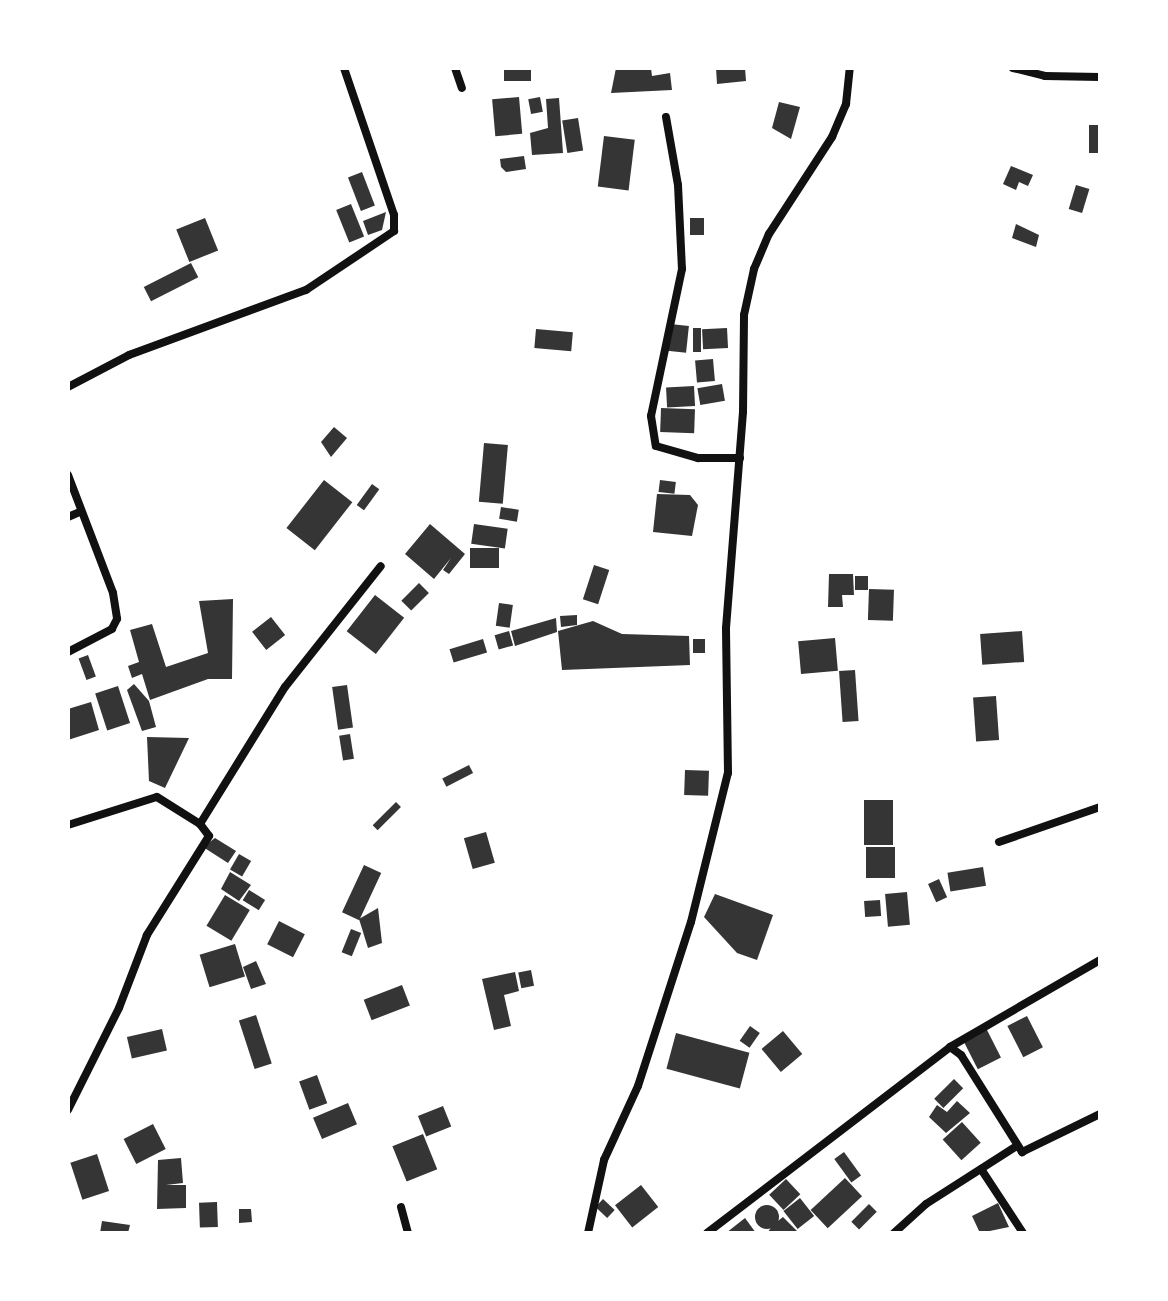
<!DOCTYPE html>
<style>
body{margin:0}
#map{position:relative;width:1168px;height:1301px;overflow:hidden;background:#fff;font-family:Barlow,sans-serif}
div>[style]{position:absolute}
.building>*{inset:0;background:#353535;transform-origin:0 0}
.round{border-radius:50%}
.minor>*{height:8px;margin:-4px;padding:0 4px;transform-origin:4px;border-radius:4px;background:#111}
span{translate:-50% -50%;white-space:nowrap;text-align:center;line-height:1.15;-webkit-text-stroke:6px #fff;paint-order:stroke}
.frame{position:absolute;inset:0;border:70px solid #fff;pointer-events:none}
</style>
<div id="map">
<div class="building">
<i style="left:504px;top:68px;width:27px;height:13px"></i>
<i style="clip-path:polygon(616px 68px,651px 68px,652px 76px,670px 73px,672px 90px,611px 93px)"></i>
<i style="clip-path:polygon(716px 68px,745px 68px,746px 81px,717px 84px)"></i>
<i style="left:519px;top:97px;width:37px;height:27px;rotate:85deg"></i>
<i style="left:540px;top:97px;width:15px;height:12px;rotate:79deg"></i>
<i style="clip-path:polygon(559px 98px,563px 153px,532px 155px,530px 133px,548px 128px,546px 99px)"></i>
<i style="clip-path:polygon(779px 102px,800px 107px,791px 139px,772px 128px)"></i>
<i style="left:578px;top:118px;width:33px;height:16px;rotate:81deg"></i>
<i style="left:1089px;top:125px;width:11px;height:28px"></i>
<i style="left:604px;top:136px;width:31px;height:51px;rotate:7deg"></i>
<i style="clip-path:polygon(524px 156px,526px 169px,506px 172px,501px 167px,500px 159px)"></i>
<i style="clip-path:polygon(1011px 166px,1033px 175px,1028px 186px,1019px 182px,1016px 190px,1003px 184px)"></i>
<i style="left:362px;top:172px;width:36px;height:15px;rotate:69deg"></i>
<i style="left:1076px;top:185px;width:14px;height:25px;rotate:17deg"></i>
<i style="left:351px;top:204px;width:35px;height:16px;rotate:68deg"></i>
<i style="clip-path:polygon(386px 212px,382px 230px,368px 235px,363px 221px)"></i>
<i style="left:205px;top:218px;width:35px;height:31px;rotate:68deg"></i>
<i style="left:690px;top:218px;width:14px;height:17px"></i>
<i style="clip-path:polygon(1016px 224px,1039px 235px,1036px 247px,1012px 238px)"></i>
<i style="left:191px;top:263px;width:16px;height:53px;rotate:63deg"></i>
<i style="left:670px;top:324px;width:19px;height:27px;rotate:6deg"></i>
<i style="left:693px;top:328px;width:8px;height:24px"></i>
<i style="left:727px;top:328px;width:20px;height:25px;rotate:87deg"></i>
<i style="left:536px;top:329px;width:37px;height:19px;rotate:5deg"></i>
<i style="left:713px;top:359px;width:22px;height:18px;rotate:85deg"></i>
<i style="left:722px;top:384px;width:17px;height:25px;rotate:80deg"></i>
<i style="left:694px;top:386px;width:20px;height:28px;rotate:87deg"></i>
<i style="left:661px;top:408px;width:34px;height:24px;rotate:2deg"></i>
<i style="clip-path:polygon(334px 427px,347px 438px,331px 457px,321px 442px)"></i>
<i style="left:484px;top:443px;width:24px;height:59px;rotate:5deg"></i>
<i style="left:324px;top:480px;width:36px;height:61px;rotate:38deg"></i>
<i style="left:660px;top:480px;width:16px;height:12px;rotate:7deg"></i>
<i style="left:372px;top:484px;width:9px;height:26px;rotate:36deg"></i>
<i style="clip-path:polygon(657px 494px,690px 495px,698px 505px,692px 536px,653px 532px)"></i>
<i style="left:501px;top:507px;width:18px;height:12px;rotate:9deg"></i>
<i style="clip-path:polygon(430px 524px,465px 554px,449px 574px,443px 570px,451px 558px,434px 579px,405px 554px)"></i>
<i style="left:474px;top:524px;width:34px;height:20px;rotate:8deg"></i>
<i style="left:470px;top:548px;width:29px;height:20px"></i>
<i style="left:594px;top:565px;width:16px;height:36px;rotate:18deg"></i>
<i style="clip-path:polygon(829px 574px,853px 574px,854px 595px,842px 595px,843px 607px,828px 607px)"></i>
<i style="left:855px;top:576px;width:13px;height:14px"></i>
<i style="left:419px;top:583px;width:14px;height:25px;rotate:45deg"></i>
<i style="left:869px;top:589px;width:25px;height:31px;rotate:2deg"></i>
<i style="left:375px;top:595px;width:37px;height:46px;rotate:38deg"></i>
<i style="clip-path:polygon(233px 599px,232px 679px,208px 679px,150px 700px,142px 674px,132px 678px,128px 666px,139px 662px,130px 630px,152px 624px,166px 667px,208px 653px,199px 601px)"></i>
<i style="left:499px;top:603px;width:14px;height:23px;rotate:8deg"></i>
<i style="clip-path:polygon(577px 615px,577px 625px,561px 627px,560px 616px)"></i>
<i style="left:271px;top:617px;width:23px;height:24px;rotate:52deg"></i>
<i style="clip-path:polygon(556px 618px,557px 632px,515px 646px,511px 631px)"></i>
<i style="clip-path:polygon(593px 621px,622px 634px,689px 636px,690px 665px,562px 670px,558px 631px)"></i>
<i style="left:509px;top:631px;width:15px;height:15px;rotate:74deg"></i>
<i style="left:1022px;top:631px;width:31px;height:42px;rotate:86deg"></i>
<i style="left:835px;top:638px;width:33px;height:37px;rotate:85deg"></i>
<i style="left:483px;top:639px;width:14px;height:35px;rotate:73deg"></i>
<i style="left:693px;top:639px;width:12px;height:14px"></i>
<i style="left:88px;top:655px;width:23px;height:10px;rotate:70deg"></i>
<i style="left:855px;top:670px;width:51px;height:16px;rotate:86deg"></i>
<i style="clip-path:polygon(134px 684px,149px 701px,156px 727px,142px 731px,127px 690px)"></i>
<i style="left:347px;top:685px;width:43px;height:15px;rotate:82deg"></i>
<i style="left:118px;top:686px;width:39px;height:24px;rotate:72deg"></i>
<i style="left:996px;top:696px;width:44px;height:23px;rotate:86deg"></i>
<i style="clip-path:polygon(91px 702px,99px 730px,68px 740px,68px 709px)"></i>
<i style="left:350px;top:734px;width:25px;height:11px;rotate:81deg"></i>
<i style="clip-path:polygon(147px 737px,189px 738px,165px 788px,149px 781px)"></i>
<i style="left:469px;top:765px;width:9px;height:30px;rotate:63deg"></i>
<i style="left:685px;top:770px;width:24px;height:25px;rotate:2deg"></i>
<i style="left:864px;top:800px;width:29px;height:45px"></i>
<i style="left:396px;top:802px;width:7px;height:33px;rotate:45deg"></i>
<i style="left:486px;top:832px;width:32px;height:23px;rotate:74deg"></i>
<i style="clip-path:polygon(215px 838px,236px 851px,228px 863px,203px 847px)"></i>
<i style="left:866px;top:847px;width:29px;height:31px"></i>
<i style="left:239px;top:854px;width:14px;height:18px;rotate:30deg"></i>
<i style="left:364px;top:865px;width:19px;height:52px;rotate:25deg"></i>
<i style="left:983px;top:867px;width:19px;height:36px;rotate:81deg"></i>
<i style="clip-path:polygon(230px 872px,251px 885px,239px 901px,221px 889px)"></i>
<i style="left:939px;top:879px;width:20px;height:12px;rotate:66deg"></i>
<i style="left:249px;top:890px;width:19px;height:12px;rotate:32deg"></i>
<i style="left:907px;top:892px;width:33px;height:22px;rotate:85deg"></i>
<i style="clip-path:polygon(715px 894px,773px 915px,757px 960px,737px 953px,704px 917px)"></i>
<i style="left:225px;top:895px;width:29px;height:36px;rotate:31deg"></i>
<i style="left:880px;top:900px;width:16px;height:16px;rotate:86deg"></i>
<i style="clip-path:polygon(378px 908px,382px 943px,368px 948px,359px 919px)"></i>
<i style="left:279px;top:921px;width:29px;height:26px;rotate:27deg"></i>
<i style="left:351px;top:929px;width:11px;height:25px;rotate:22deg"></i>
<i style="left:235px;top:944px;width:34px;height:37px;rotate:73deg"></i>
<i style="clip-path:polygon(256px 961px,266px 984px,251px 989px,243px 967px)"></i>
<i style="left:531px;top:970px;width:16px;height:13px;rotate:79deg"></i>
<i style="clip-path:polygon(515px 972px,519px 991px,504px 995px,511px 1026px,494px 1030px,482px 979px)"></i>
<i style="left:402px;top:985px;width:22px;height:41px;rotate:69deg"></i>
<i style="left:256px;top:1015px;width:51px;height:18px;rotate:72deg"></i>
<i style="left:1027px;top:1016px;width:35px;height:22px;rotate:63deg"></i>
<i style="left:750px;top:1026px;width:12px;height:18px;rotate:35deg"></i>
<i style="left:986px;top:1028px;width:33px;height:26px;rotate:63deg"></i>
<i style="left:162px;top:1029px;width:22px;height:36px;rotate:77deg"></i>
<i style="left:783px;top:1031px;width:30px;height:28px;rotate:50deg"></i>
<i style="left:676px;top:1033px;width:76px;height:37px;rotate:15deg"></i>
<i style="left:317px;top:1075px;width:30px;height:19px;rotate:70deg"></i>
<i style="left:954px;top:1079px;width:13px;height:28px;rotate:45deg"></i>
<i style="clip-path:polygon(957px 1101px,970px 1113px,946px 1133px,929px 1117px,937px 1105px,947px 1112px)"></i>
<i style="left:348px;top:1103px;width:23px;height:38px;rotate:67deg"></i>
<i style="left:443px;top:1106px;width:22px;height:27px;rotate:68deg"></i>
<i style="left:962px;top:1122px;width:28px;height:26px;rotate:48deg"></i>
<i style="left:153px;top:1124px;width:28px;height:33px;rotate:63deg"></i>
<i style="left:423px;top:1134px;width:38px;height:33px;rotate:68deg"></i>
<i style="left:844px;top:1152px;width:29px;height:12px;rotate:54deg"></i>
<i style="left:97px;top:1154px;width:39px;height:28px;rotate:72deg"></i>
<i style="clip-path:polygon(181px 1158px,183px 1183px,166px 1185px,186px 1185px,186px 1208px,157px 1209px,158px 1160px)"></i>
<i style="left:845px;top:1178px;width:25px;height:47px;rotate:47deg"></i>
<i style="left:786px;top:1179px;width:21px;height:23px;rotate:47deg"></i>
<i style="left:641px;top:1185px;width:28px;height:33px;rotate:52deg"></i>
<i style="left:800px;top:1198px;width:23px;height:21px;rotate:52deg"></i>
<i style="left:603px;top:1199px;width:16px;height:11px;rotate:43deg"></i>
<i style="left:217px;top:1202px;width:25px;height:18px;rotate:88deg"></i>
<i style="clip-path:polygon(998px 1203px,1009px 1227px,980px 1233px,972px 1216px)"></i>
<i style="left:869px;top:1204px;width:11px;height:25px;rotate:45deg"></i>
<i class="round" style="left:755px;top:1205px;width:24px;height:24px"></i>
<i style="clip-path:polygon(239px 1209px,251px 1209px,252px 1222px,239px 1223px)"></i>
<i style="clip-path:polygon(783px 1217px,797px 1231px,767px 1233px,774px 1224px)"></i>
<i style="clip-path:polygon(745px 1218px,756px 1233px,726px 1233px)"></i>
<i style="clip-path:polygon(102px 1221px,130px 1225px,128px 1233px,100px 1233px)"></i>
</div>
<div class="minor">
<i style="left:455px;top:68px;width:21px;rotate:71deg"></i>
<i style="left:1013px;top:68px;width:33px;rotate:14deg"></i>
<i style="left:1045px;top:76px;width:55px;rotate:1deg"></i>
<i style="left:666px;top:117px;width:69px;rotate:80deg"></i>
<i style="left:678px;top:185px;width:84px;rotate:87.3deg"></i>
<i style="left:682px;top:269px;width:150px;rotate:101.9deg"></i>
<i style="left:651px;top:416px;width:30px;rotate:81deg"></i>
<i style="left:656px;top:446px;width:44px;rotate:15.9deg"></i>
<i style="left:698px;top:458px;width:42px"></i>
<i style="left:68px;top:387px;width:69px;rotate:-27.7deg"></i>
<i style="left:129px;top:355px;width:189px;rotate:-20.2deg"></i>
<i style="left:306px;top:290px;width:106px;rotate:-33.8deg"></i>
<i style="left:394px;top:231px;width:16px;rotate:-90deg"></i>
<i style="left:394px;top:215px;width:155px;rotate:-108.8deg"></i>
<i style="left:68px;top:475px;width:126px;rotate:69.1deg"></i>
<i style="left:113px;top:593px;width:26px;rotate:81deg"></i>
<i style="left:117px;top:619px;width:11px;rotate:117deg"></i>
<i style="left:112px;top:629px;width:50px;rotate:152.4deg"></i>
<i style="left:68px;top:517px;width:13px;rotate:-23deg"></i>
<i style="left:200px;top:824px;width:161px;rotate:-58.2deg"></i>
<i style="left:285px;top:687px;width:154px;rotate:-51.6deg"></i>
<i style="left:68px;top:825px;width:93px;rotate:-17.5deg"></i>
<i style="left:157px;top:797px;width:51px;rotate:32.1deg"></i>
<i style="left:200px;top:824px;width:15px;rotate:53deg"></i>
<i style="left:209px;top:836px;width:117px;rotate:122.1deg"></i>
<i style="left:147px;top:935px;width:78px;rotate:111deg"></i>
<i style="left:119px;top:1008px;width:114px;rotate:116.6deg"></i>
<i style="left:999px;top:842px;width:107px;rotate:-19.1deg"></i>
<i style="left:950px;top:1047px;width:173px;rotate:-30.1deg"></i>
<i style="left:981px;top:1169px;width:77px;rotate:56.7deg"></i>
<i style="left:401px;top:1207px;width:27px;rotate:75deg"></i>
<i style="left:588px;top:1233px;width:75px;rotate:-77.6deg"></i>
<i style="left:604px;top:1160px;width:81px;rotate:-65.3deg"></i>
<i style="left:638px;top:1086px;width:172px;rotate:-72.1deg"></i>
<i style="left:691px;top:922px;width:154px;rotate:-76.1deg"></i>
<i style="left:728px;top:773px;width:145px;rotate:-90.8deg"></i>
<i style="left:726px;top:628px;width:217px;rotate:-85.5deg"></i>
<i style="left:743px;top:412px;width:97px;rotate:-89.4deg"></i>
<i style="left:744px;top:315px;width:47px;rotate:-77.7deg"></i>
<i style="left:754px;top:269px;width:38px;rotate:-67deg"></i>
<i style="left:769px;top:234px;width:116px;rotate:-57deg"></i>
<i style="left:832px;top:137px;width:36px;rotate:-67deg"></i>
<i style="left:846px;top:104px;width:36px;rotate:-84deg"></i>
<i style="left:707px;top:1233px;width:306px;rotate:-37.4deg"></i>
<i style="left:950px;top:1047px;width:14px;rotate:36deg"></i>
<i style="left:961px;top:1055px;width:115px;rotate:57.8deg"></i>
<i style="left:1022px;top:1152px;width:87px;rotate:-26deg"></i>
<i style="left:894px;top:1233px;width:43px;rotate:-42.2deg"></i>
<i style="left:926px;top:1204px;width:106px;rotate:-32.6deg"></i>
</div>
<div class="frame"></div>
</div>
